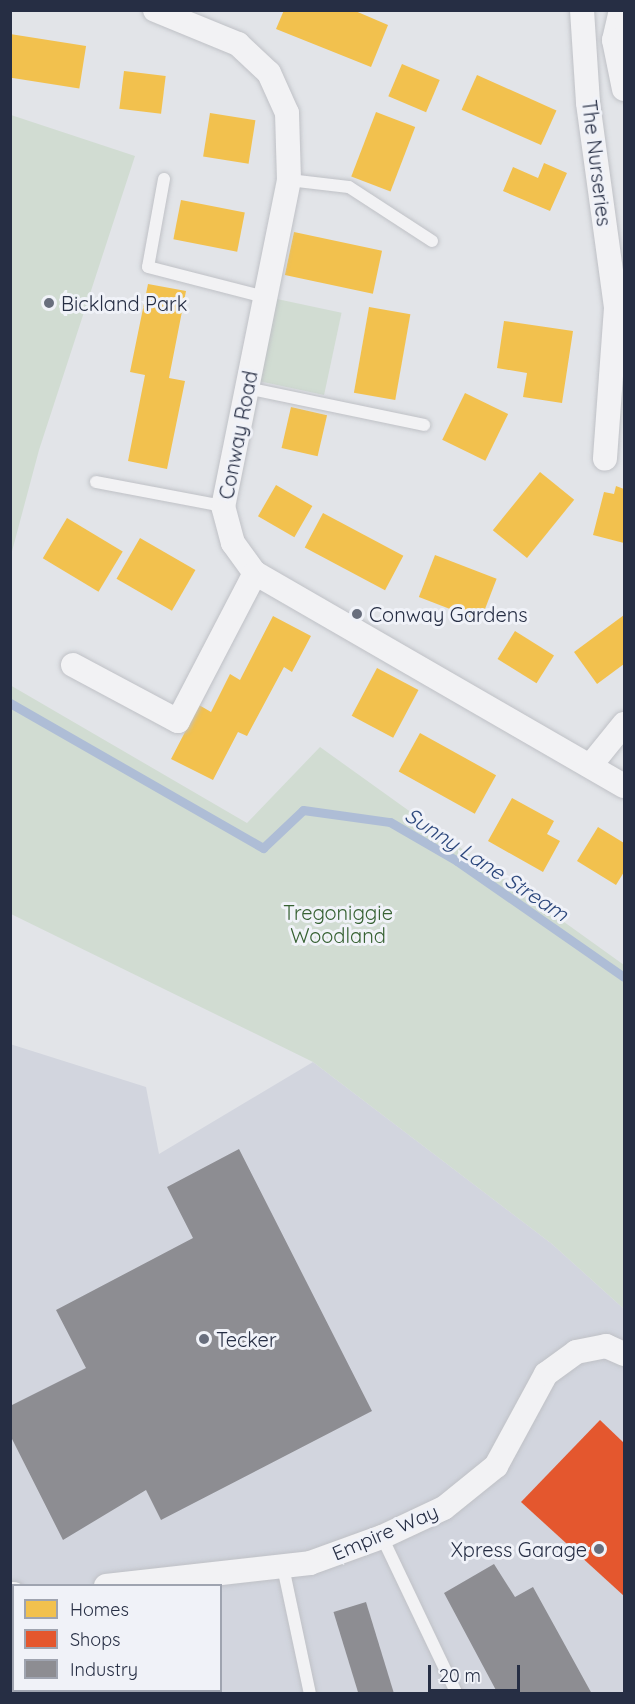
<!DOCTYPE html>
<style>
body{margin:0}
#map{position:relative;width:635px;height:1704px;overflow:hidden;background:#e2e4e8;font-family:Quicksand,sans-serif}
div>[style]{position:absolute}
.built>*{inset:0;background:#d2d5de}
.green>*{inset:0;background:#d1dcd2;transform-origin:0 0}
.homes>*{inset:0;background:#f2c14e;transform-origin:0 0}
.shops>*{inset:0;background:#e4572e}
.industry>*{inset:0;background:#8d8d92;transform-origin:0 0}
.stream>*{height:9px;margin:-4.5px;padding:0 4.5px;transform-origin:4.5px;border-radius:4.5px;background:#aebdd6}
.roads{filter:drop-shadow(0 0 2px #bfc1c6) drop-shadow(0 0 2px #bfc1c6)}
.lane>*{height:12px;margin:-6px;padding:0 6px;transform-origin:6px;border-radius:6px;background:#f2f2f4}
.street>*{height:24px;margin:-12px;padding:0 12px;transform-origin:12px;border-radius:12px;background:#f2f2f4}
.dots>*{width:16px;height:16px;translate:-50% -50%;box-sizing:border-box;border:3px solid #f0f2f8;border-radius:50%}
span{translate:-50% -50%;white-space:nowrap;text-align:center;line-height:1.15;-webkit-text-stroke:6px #f0f2f8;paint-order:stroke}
.street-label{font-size:20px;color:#262e44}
.poi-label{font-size:20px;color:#262e44}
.left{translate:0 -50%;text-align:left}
.right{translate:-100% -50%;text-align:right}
.park-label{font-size:20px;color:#366132}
.water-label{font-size:21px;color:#2c477c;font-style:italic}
.frame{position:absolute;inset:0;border:12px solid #262e44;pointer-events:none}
.legend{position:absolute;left:12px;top:1584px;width:210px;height:108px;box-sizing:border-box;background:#f0f2f8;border:2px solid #9fa4b0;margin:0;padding:8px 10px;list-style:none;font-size:18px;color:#262e44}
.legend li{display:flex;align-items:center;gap:12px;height:30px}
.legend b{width:30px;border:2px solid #9fa4b0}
.scale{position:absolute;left:428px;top:1665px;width:92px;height:27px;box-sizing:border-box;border:3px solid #262e44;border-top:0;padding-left:8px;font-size:18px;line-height:21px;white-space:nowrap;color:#262e44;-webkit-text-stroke:4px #f0f2f8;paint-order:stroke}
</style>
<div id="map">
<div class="built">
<i style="clip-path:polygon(evenodd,10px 1044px,146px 1087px,159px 1154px,313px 1062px,552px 1244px,624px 1309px,624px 1693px,11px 1693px,10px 1044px,14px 1586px,220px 1586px,220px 1690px,14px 1690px,14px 1586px)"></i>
</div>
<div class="green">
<i style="clip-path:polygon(11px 115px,135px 156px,39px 450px,11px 555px)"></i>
<i style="left:277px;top:299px;width:66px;height:84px;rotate:12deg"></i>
<i style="clip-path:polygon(10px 685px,247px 823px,320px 747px,624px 965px,624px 1309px,552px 1244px,313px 1062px,11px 914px)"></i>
</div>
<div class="homes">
<i style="clip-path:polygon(284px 10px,353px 10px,388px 25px,371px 67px,276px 29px)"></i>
<i style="left:10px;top:34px;width:77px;height:43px;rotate:9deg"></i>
<i style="left:402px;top:64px;width:41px;height:35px;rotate:23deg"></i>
<i style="left:124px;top:71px;width:42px;height:38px;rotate:7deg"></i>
<i style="left:477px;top:75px;width:87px;height:38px;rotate:24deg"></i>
<i style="left:376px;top:112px;width:42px;height:69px;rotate:21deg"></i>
<i style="left:210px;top:113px;width:46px;height:44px;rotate:9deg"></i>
<i style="clip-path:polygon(544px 163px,567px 173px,550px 211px,503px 191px,513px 167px,538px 178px)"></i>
<i style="left:181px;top:200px;width:65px;height:40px;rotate:11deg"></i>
<i style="left:294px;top:232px;width:90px;height:44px;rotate:12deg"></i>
<i style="clip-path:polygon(148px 284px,186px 291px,169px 378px,185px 381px,167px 469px,128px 461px,145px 375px,130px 372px)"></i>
<i style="left:369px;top:307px;width:42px;height:87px;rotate:10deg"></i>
<i style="clip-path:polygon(504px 321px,573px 331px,562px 403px,523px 397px,527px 373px,497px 368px)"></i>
<i style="left:465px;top:393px;width:48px;height:52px;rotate:26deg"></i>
<i style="left:291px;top:407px;width:37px;height:42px;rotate:13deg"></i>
<i style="left:540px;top:472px;width:44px;height:75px;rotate:39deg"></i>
<i style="left:276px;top:485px;width:42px;height:36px;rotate:30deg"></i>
<i style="clip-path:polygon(616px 486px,624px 489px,624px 543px,593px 535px,604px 492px,614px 494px)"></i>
<i style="left:323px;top:513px;width:91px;height:39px;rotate:28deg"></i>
<i style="left:67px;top:518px;width:65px;height:47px;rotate:31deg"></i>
<i style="left:140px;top:538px;width:64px;height:47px;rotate:30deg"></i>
<i style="left:435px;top:555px;width:66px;height:45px;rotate:21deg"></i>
<i style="clip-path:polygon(624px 615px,624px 664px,597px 684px,574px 652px)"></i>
<i style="clip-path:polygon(273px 616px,311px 636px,292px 672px,284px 667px,247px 736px,238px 732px,213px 780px,171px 759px,199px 705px,211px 712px,230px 674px,240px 680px)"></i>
<i style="left:515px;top:631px;width:46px;height:33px;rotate:32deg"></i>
<i style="left:377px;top:668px;width:47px;height:54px;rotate:28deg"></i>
<i style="left:420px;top:733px;width:87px;height:44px;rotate:29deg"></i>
<i style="clip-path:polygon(512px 798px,554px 821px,547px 834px,560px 841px,543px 872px,488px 841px)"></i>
<i style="clip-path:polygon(598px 827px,624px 843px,624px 872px,616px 885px,577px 861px)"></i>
</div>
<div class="shops">
<i style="clip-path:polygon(600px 1420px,624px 1443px,624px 1596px,521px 1502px)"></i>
</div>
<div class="industry">
<i style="clip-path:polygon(239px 1149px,372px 1411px,161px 1520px,146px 1490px,63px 1540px,10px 1435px,10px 1406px,86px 1368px,56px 1310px,193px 1238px,167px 1187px)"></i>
<i style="clip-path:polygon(494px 1564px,515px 1597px,533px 1587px,592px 1694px,498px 1694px,444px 1593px)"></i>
<i style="left:366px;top:1602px;width:96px;height:34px;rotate:73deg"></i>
</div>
<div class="stream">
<i style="left:10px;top:703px;width:292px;rotate:29.8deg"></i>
<i style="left:263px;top:848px;width:55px;rotate:-43.5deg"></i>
<i style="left:303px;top:810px;width:88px;rotate:7.9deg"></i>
<i style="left:390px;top:822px;width:78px;rotate:30.2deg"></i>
<i style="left:457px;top:861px;width:203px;rotate:34.8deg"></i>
</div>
<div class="roads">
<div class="lane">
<i style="left:164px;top:179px;width:89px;rotate:100.3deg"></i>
<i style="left:148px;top:267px;width:121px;rotate:14.4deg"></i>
<i style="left:289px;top:180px;width:60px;rotate:6.7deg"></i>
<i style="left:349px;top:187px;width:99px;rotate:33deg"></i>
<i style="left:247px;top:388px;width:181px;rotate:11.8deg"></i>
<i style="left:96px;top:482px;width:129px;rotate:10.7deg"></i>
<i style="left:382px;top:1537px;width:174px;rotate:64.5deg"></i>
<i style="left:283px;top:1567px;width:130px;rotate:78deg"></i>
</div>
<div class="street">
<i style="left:155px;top:10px;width:90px;rotate:22.3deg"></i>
<i style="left:238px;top:44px;width:42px;rotate:43.1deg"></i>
<i style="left:269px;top:73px;width:44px;rotate:65.8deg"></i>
<i style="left:287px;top:113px;width:67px;rotate:88.3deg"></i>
<i style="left:289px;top:180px;width:333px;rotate:101.4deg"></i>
<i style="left:223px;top:506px;width:38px;rotate:75deg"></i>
<i style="left:233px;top:543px;width:37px;rotate:54deg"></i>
<i style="left:255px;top:573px;width:426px;rotate:30deg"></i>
<i style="left:582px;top:10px;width:93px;rotate:86.3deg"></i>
<i style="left:588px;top:103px;width:207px;rotate:82.2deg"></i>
<i style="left:616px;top:308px;width:151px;rotate:94.2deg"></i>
<i style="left:621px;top:10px;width:31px;rotate:103deg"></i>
<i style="left:614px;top:40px;width:50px;rotate:78.5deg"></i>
<i style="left:73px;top:665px;width:119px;rotate:28.1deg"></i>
<i style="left:178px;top:721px;width:167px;rotate:-62.5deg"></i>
<i style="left:590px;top:766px;width:54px;rotate:-51deg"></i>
<i style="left:106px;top:1586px;width:205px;rotate:-6.4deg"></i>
<i style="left:310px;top:1563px;width:77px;rotate:-19.9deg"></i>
<i style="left:382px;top:1537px;width:68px;rotate:-25.1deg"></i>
<i style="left:444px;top:1508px;width:67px;rotate:-38.9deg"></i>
<i style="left:496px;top:1466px;width:105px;rotate:-61.5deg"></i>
<i style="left:546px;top:1374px;width:37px;rotate:-36deg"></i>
<i style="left:576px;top:1352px;width:31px;rotate:-11deg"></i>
<i style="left:606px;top:1346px;width:20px;rotate:24deg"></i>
<i style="left:10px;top:1594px;width:4px"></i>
</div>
</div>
<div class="dots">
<i style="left:49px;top:303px;background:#686e7d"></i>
<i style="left:357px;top:614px;background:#686e7d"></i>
<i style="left:204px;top:1339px;background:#686e7d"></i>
<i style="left:599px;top:1549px;background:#686e7d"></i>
</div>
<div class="street-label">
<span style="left:597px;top:163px;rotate:83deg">The Nurseries</span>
<span style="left:238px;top:435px;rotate:-79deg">Conway Road</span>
<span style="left:385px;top:1532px;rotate:-23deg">Empire Way</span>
</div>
<div class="poi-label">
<span class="left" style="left:61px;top:303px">Bickland Park</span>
<span class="left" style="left:369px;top:614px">Conway Gardens</span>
<span class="left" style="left:216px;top:1339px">Tecker</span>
<span class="right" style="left:587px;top:1549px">Xpress Garage</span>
</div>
<div class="park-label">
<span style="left:338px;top:924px">Tregoniggie<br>Woodland</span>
</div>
<div class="water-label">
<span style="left:487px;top:864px;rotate:33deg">Sunny Lane Stream</span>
</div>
<div class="frame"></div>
<ul class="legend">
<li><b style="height:16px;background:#f2c14e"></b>Homes</li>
<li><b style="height:16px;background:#e4572e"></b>Shops</li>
<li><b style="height:16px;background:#8d8d92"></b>Industry</li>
</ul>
<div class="scale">20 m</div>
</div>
